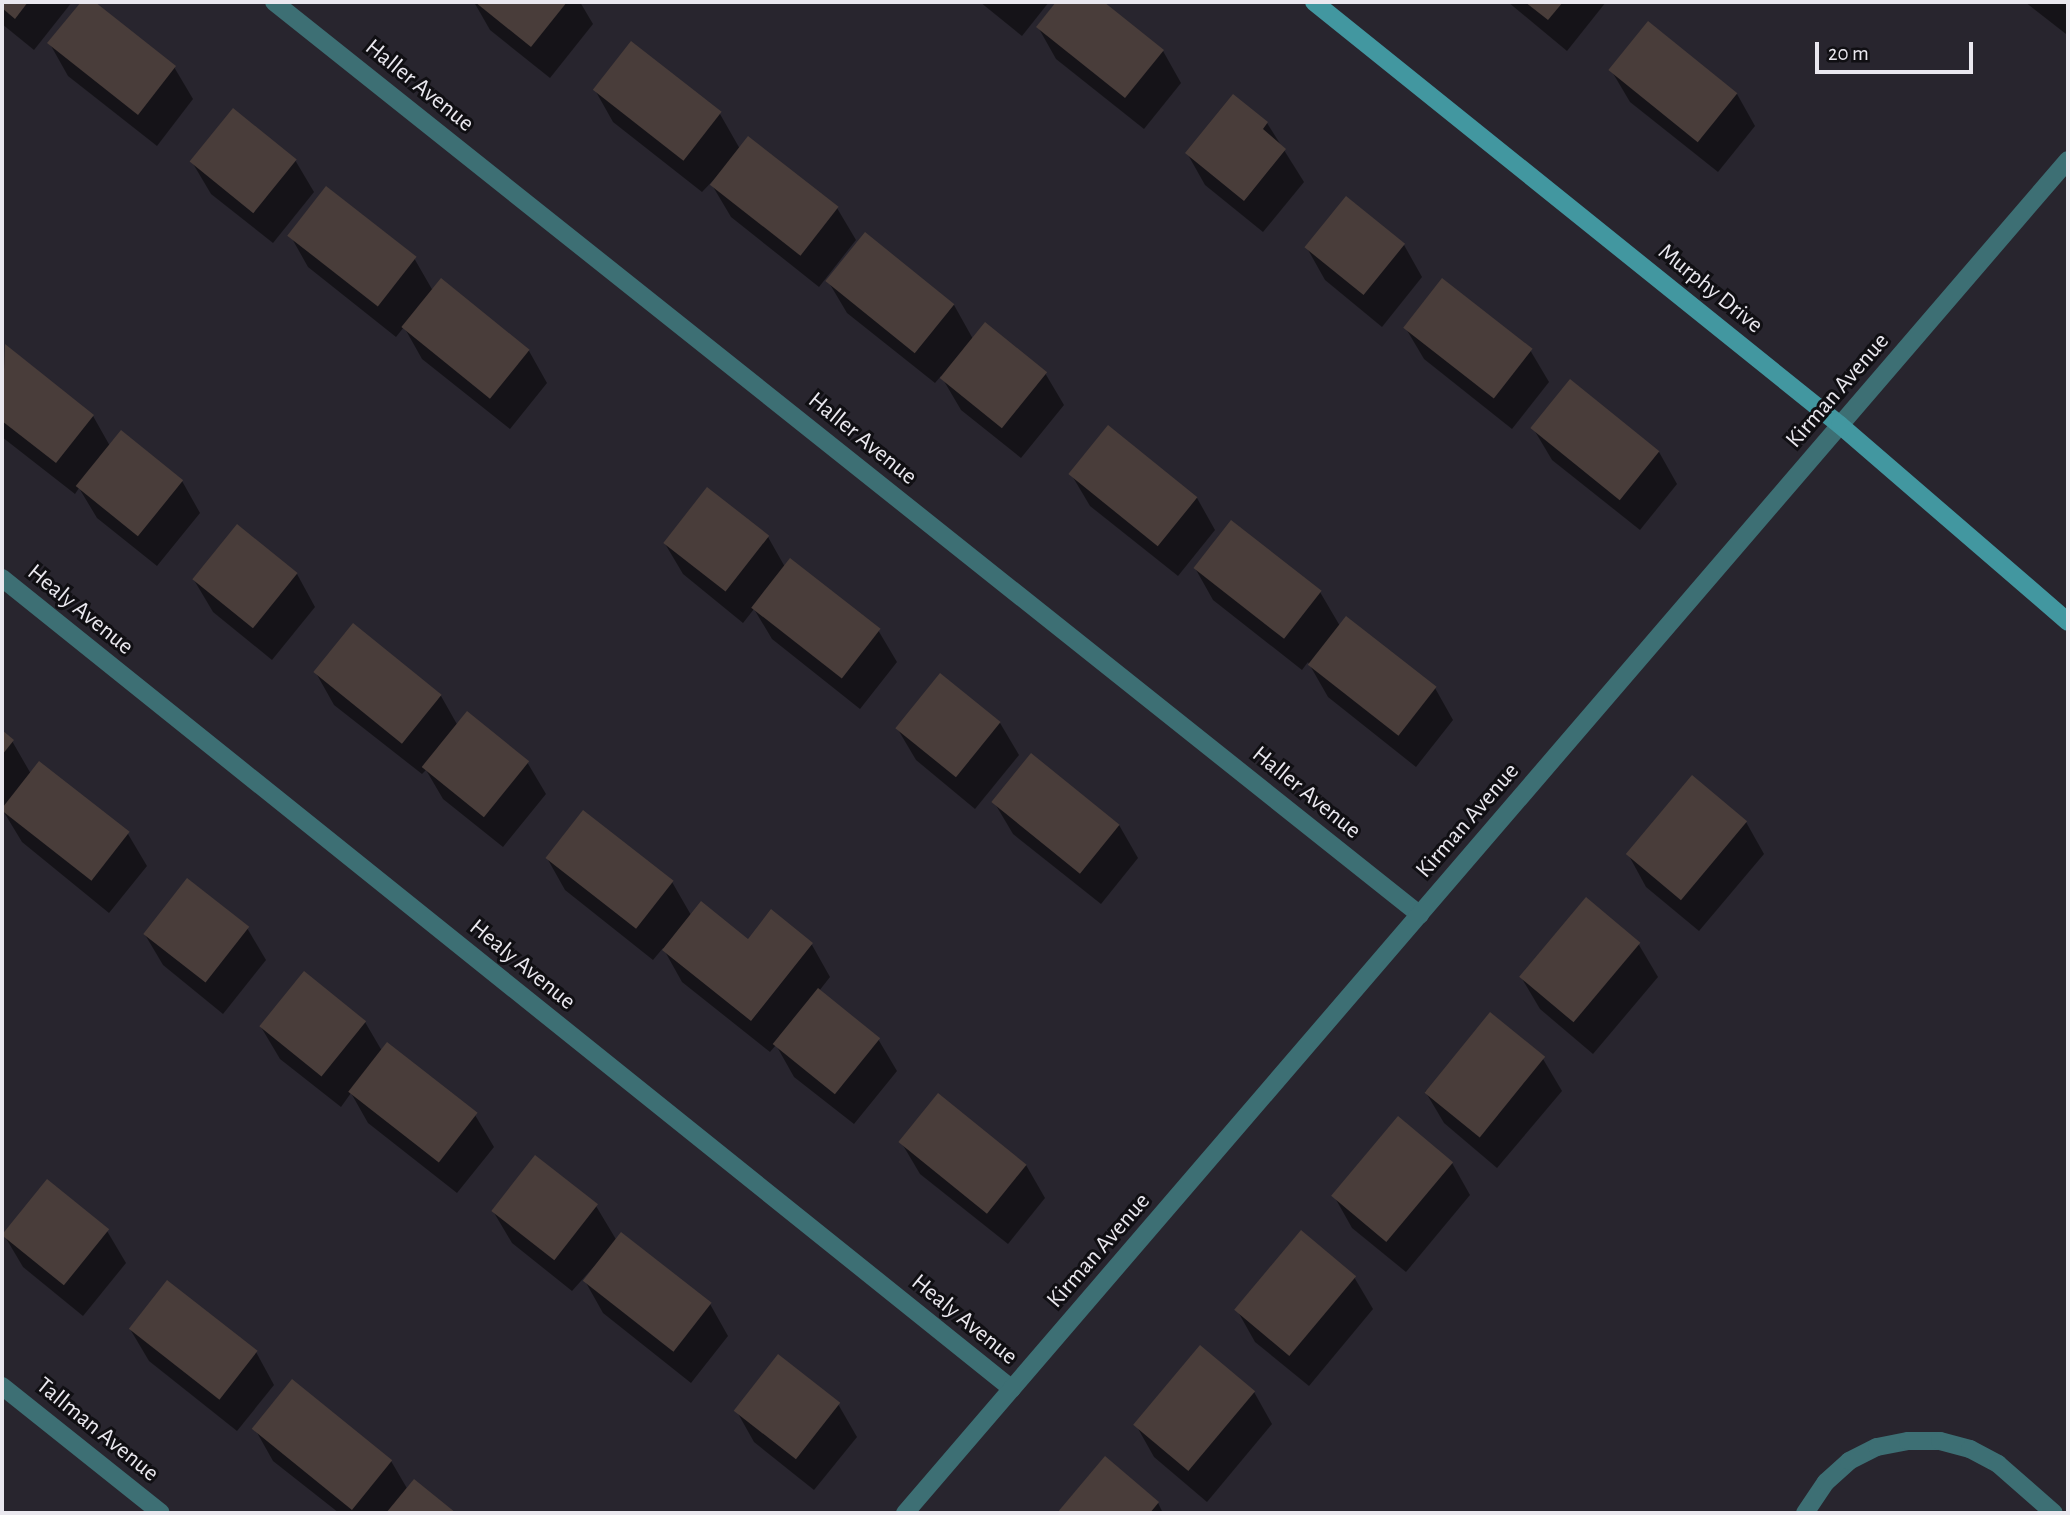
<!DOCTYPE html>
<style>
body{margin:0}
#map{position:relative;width:2070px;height:1515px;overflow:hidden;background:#28252e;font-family:"Alegreya Sans",sans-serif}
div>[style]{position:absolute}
.shadow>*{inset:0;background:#0007}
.building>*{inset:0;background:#493d3a;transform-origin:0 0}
.street>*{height:18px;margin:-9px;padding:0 9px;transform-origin:9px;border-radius:9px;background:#3d6f74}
.secondary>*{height:18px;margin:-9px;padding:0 9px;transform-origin:9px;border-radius:9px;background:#4297a0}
span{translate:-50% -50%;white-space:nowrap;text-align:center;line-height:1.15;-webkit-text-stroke:6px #100f13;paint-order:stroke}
.street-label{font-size:24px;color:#eae8ef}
.frame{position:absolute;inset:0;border:4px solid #eae8ef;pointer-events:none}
.scale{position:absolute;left:1815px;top:42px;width:158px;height:32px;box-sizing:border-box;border:4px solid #eae8ef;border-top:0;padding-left:9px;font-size:21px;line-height:24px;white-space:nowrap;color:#eae8ef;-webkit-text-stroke:5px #100f13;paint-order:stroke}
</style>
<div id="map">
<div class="shadow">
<i style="clip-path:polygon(2px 2px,72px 2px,34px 50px,2px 24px)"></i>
<i style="clip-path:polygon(83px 2px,92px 2px,174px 67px,193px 99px,157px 146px,68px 76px,50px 44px)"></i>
<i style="clip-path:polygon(474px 2px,580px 2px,593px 24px,550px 78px,490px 30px)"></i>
<i style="clip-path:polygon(980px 2px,1049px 2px,1022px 36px)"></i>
<i style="clip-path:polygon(1058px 2px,1101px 2px,1163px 51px,1181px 83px,1144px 129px,1056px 59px,1038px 27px)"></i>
<i style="clip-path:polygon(1508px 2px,1606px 2px,1567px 51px)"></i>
<i style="clip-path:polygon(2025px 2px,2068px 2px,2068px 32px,2066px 34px)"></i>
<i style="clip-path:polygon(1611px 70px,1737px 94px,1755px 126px,1718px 172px,1630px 102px)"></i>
<i style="clip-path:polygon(595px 90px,720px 114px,740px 149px,749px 138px,837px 208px,856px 240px,819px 287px,731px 217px,712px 185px,726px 167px,702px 192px,613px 122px)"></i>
<i style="clip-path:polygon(1267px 123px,1304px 182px,1263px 232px,1205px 185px,1187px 153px)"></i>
<i style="clip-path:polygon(295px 160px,314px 192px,273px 243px,211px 194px,192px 162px)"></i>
<i style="clip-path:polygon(290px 235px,414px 258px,433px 291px,441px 281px,529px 351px,547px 383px,510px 429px,422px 359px,404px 327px,396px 337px,308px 267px)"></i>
<i style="clip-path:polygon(1404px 245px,1422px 277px,1382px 327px,1325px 280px,1307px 248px)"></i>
<i style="clip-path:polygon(828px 281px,954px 305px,973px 339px,1045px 373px,1064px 405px,1021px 458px,961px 410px,941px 376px,935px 383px,847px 313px)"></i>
<i style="clip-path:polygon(1405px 327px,1530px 350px,1549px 382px,1512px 429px,1424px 359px)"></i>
<i style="clip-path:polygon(5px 346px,93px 416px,110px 446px,182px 481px,200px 513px,157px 566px,97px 518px,79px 488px,75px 494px,2px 437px)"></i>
<i style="clip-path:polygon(1533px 428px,1659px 452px,1677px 484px,1640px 530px,1552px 460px)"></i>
<i style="clip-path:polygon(1071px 474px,1197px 498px,1215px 530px,1178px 576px,1090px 506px)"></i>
<i style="clip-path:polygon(237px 527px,297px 574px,315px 607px,272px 660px,213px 612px,194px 580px)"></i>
<i style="clip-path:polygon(768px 537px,785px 567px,878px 630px,897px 662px,860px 709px,772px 639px,754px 609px,743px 623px,683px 574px,664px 542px)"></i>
<i style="clip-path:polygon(1195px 568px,1320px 592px,1340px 626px,1435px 688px,1453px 720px,1416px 767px,1328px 697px,1308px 662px,1302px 670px,1213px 600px)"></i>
<i style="clip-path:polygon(316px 673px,441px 696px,458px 726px,527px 762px,546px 794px,503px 847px,443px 799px,426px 770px,422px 774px,334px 705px)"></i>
<i style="clip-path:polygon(1000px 723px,1019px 755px,975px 809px,916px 760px,897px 728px)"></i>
<i style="clip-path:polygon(2px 732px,12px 741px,31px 774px,128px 834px,147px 866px,109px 913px,22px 842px,2px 809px)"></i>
<i style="clip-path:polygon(1031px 756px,1119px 825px,1138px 858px,1101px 904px,1013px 834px,994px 802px)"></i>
<i style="clip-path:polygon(1746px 822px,1764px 854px,1699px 931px,1646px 887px,1628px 854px)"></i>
<i style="clip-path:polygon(547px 858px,672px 882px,691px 915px,748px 941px,771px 911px,812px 945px,830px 977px,819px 991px,878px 1039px,897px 1071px,854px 1124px,794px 1077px,776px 1045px,770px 1052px,682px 982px,663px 948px,653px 960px,565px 890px)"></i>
<i style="clip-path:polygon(1586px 900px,1639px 945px,1658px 977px,1593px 1054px,1540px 1009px,1521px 977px)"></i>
<i style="clip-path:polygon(247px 928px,266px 960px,223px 1014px,163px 965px,144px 933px)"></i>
<i style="clip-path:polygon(365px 1022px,382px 1051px,475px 1115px,494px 1147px,457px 1193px,368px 1123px,351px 1093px,341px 1107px,280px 1059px,261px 1027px)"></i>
<i style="clip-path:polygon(1543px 1059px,1562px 1091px,1497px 1168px,1444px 1123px,1425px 1091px)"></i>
<i style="clip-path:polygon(938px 1096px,1026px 1165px,1045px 1198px,1008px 1244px,920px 1174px,901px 1142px)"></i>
<i style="clip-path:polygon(1452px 1163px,1470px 1195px,1406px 1272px,1352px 1228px,1334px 1196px)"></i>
<i style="clip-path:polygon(596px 1206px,617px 1241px,710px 1304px,728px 1336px,691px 1383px,603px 1313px,585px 1281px,616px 1242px,572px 1291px,512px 1243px,493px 1211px)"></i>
<i style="clip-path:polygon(107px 1231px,126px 1263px,83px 1316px,23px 1267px,4px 1235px)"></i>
<i style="clip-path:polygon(1354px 1277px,1373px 1309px,1309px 1386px,1255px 1342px,1237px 1310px)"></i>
<i style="clip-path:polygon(130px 1329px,256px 1352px,274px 1385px,237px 1431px,149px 1361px)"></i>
<i style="clip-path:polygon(1254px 1392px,1272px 1424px,1207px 1502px,1154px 1457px,1136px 1425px)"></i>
<i style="clip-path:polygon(838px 1404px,857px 1437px,814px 1490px,754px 1442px,736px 1410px)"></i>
<i style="clip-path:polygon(255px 1429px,391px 1461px,408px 1490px,414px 1482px,453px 1513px,339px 1513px,273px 1461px)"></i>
<i style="clip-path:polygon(1105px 1459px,1158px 1503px,1163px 1513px,1060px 1513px)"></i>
</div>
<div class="building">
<i style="clip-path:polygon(2px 2px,28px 2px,15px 19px,2px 8px)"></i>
<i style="clip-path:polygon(81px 2px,95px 2px,176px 66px,138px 115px,47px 43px)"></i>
<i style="clip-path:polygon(475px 2px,567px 2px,531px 47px)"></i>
<i style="clip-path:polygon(1056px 2px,1104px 2px,1164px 50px,1125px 98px,1036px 27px)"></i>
<i style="clip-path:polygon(1525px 2px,1563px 2px,1548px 20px)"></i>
<i style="left:1648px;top:21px;width:115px;height:63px;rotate:39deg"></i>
<i style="left:631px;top:41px;width:115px;height:62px;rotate:38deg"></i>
<i style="clip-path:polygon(1233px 94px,1268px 122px,1263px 129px,1286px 149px,1244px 201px,1185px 153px)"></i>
<i style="left:233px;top:108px;width:82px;height:69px;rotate:39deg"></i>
<i style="left:748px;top:136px;width:115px;height:62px;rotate:38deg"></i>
<i style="left:326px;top:186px;width:115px;height:63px;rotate:38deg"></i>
<i style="left:1346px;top:196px;width:76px;height:66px;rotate:39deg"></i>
<i style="left:865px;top:232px;width:115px;height:63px;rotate:39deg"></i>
<i style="left:441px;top:278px;width:114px;height:63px;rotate:39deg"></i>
<i style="left:1442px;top:278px;width:115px;height:63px;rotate:38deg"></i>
<i style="left:985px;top:322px;width:80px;height:72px;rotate:39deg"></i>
<i style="clip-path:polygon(5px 344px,94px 415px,56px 463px,2px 421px)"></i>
<i style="left:1570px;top:379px;width:115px;height:63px;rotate:39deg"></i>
<i style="left:1108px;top:425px;width:115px;height:63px;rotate:39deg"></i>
<i style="left:121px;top:430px;width:80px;height:72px;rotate:39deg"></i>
<i style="left:707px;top:487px;width:79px;height:71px;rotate:38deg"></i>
<i style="left:1231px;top:520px;width:115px;height:61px;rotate:38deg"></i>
<i style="left:237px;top:524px;width:78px;height:71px;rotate:39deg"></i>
<i style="left:790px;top:558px;width:115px;height:63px;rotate:38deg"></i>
<i style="left:1346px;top:616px;width:115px;height:62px;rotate:38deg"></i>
<i style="left:353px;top:623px;width:114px;height:63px;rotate:39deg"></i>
<i style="left:940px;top:673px;width:78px;height:71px;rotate:39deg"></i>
<i style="left:467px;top:711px;width:80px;height:72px;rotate:39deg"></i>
<i style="clip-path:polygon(2px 730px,14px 740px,2px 755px)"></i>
<i style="left:1031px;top:753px;width:114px;height:63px;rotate:39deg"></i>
<i style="left:39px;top:761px;width:115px;height:62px;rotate:38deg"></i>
<i style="left:1692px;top:775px;width:72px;height:103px;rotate:40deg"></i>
<i style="left:583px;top:810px;width:115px;height:61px;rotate:38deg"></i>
<i style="left:187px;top:878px;width:79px;height:71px;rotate:38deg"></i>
<i style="left:1586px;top:897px;width:71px;height:104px;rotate:40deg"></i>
<i style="clip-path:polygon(701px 901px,748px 939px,771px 909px,813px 943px,751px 1021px,662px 950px)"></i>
<i style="left:304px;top:971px;width:80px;height:71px;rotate:39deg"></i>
<i style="left:818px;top:988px;width:80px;height:72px;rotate:39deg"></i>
<i style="left:1490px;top:1012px;width:71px;height:104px;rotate:39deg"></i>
<i style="left:387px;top:1042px;width:115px;height:63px;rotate:38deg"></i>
<i style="left:938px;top:1093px;width:114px;height:63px;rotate:39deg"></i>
<i style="left:1398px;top:1116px;width:72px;height:104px;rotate:40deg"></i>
<i style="left:535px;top:1155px;width:80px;height:71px;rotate:38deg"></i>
<i style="left:47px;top:1179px;width:80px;height:72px;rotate:39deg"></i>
<i style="left:1301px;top:1230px;width:72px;height:104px;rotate:40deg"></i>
<i style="left:621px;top:1232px;width:115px;height:62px;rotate:38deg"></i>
<i style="left:167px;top:1280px;width:115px;height:62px;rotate:38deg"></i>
<i style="left:1200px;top:1345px;width:72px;height:104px;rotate:40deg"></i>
<i style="left:778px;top:1354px;width:79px;height:72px;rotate:38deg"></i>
<i style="left:292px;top:1379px;width:129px;height:64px;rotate:39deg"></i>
<i style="clip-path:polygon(1105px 1456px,1159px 1502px,1150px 1513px,1057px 1513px)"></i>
<i style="clip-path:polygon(414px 1479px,456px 1513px,386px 1513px)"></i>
</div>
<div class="street">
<i style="left:274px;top:2px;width:1465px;rotate:38.54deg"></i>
<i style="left:2px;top:578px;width:1295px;rotate:38.76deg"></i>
<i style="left:2px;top:1386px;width:203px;rotate:38.6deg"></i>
<i style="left:905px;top:1513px;width:1784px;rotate:-49.32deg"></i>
<i style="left:1805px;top:1513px;width:37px;rotate:-56deg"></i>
<i style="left:1826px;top:1482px;width:31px;rotate:-42deg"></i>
<i style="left:1849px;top:1461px;width:31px;rotate:-27deg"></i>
<i style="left:1877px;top:1447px;width:32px;rotate:-11deg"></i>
<i style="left:1908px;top:1441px;width:32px"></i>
<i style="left:1940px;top:1441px;width:31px;rotate:15deg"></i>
<i style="left:1970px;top:1449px;width:32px;rotate:28deg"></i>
<i style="left:1998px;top:1464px;width:74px;rotate:41.2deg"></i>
</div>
<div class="secondary">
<i style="left:1314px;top:2px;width:675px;rotate:38.81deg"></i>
<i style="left:1840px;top:425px;width:301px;rotate:40.8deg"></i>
</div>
<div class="street-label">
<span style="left:419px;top:86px;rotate:39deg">Haller Avenue</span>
<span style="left:1710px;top:289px;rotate:39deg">Murphy Drive</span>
<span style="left:1838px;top:391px;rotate:-49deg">Kirman Avenue</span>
<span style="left:862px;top:439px;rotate:39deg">Haller Avenue</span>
<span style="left:80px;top:610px;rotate:39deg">Healy Avenue</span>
<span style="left:1306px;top:793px;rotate:39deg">Haller Avenue</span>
<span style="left:1468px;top:821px;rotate:-49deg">Kirman Avenue</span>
<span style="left:522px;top:965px;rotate:39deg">Healy Avenue</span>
<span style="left:1099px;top:1251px;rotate:-49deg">Kirman Avenue</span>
<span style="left:964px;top:1320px;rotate:39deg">Healy Avenue</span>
<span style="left:97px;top:1430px;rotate:39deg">Tallman Avenue</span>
</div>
<div class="frame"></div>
<div class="scale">20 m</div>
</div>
